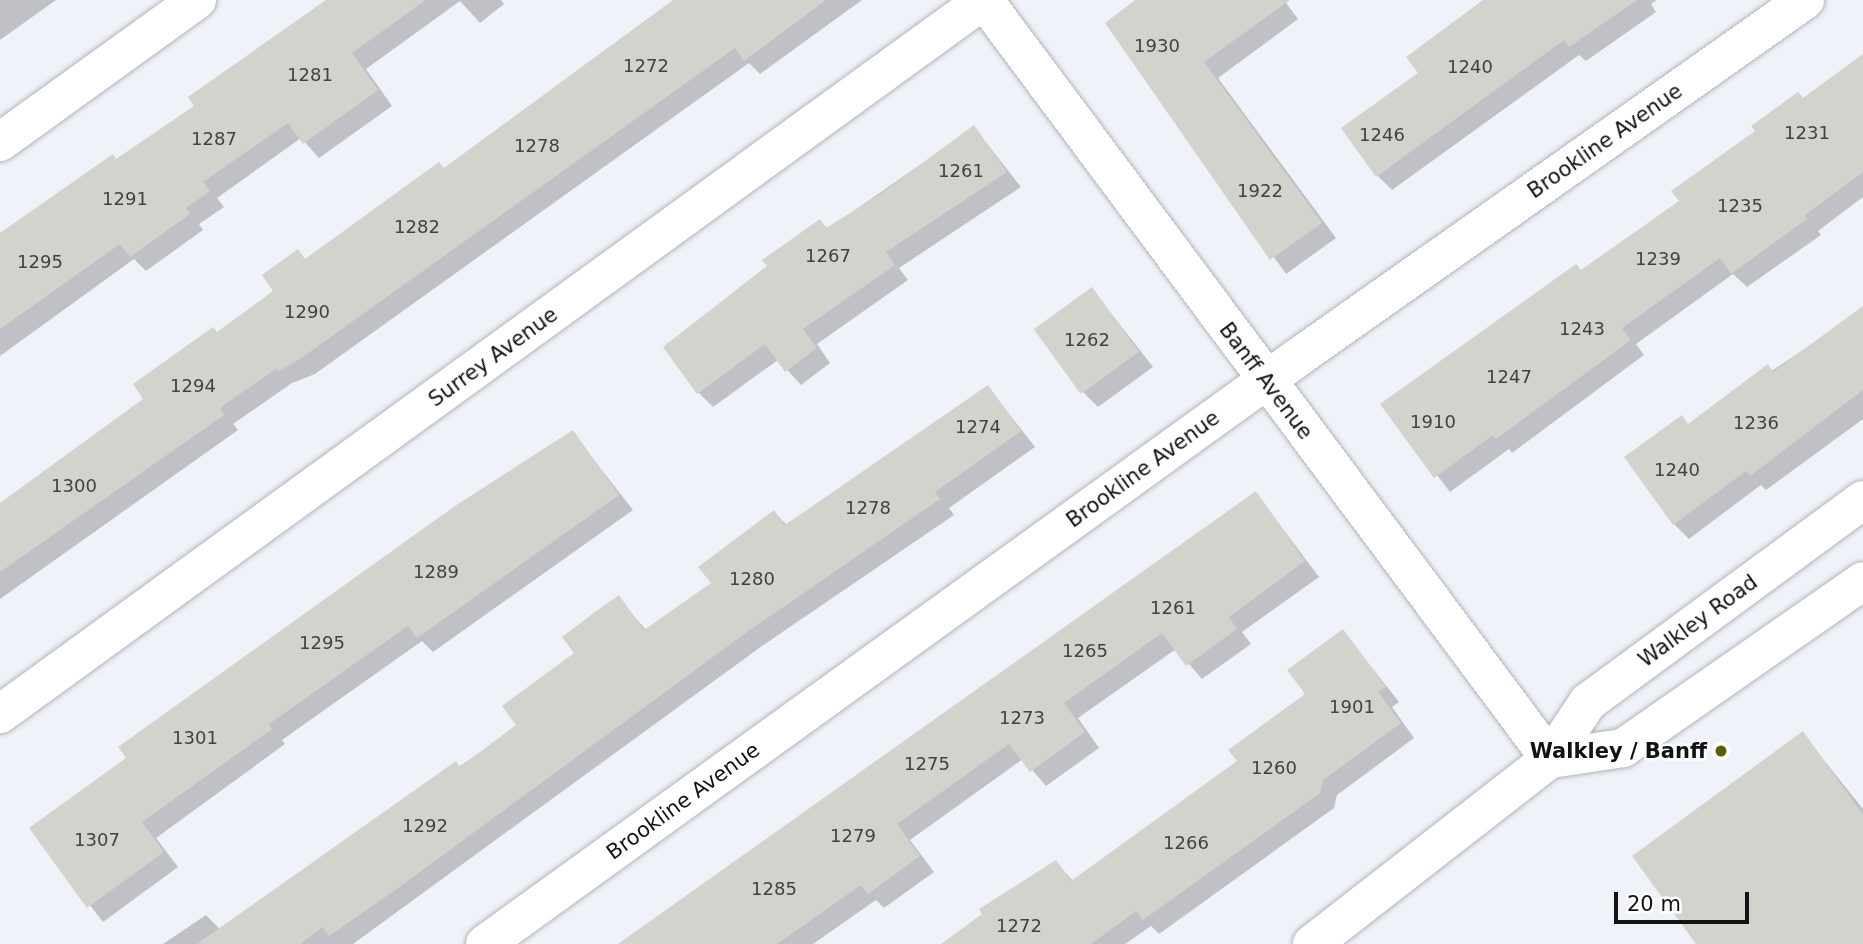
<!DOCTYPE html>
<style>
body{margin:0}
#map{position:relative;width:1863px;height:944px;overflow:hidden;background:#eff2f8;font-family:"DejaVu Sans",sans-serif}
div>[style]{position:absolute}
.shadow>*{inset:0;background:#0003}
.building>*{inset:0;background:#d2d3cd;transform-origin:0 0}
.roads{filter:drop-shadow(0 0 2px #b2b5bb) drop-shadow(0 0 2px #b2b5bb)}
.street>*{height:38px;margin:-19px;padding:0 19px;transform-origin:19px;border-radius:19px;background:#fff}
.secondary>*{height:38px;margin:-19px;padding:0 19px;transform-origin:19px;border-radius:19px;background:#fff}
.dots>*{width:19px;height:19px;translate:-50% -50%;box-sizing:border-box;border:4px solid #fff;border-radius:50%}
span{translate:-50% -50%;white-space:nowrap;text-align:center;line-height:1.15;-webkit-text-stroke:5px #fff;paint-order:stroke}
.number-label{font-size:18px;color:#414242}
.number-label span{-webkit-text-stroke-width:0}
.street-label{font-size:21px;color:#111214}
.poi-label{font-size:21px;color:#111214;font-weight:700}
.right{translate:-100% -50%;text-align:right}
.scale{position:absolute;left:1614px;top:892px;width:135px;height:32px;box-sizing:border-box;border:4px solid #111214;border-top:0;padding-left:9px;font-size:21px;line-height:24px;white-space:nowrap;color:#111214;-webkit-text-stroke:5px #fff;paint-order:stroke}
</style>
<div id="map">
<div class="shadow">
<i style="clip-path:polygon(0 0,56px 0,0 40px)"></i>
<i style="clip-path:polygon(326px 0,501px 0,504px 4px,480px 23px,460px 1px,366px 69px,392px 106px,319px 158px,301px 138px,217px 198px,224px 207px,199px 224px,203px 230px,146px 271px,134px 259px,0 356px,0 237px,196px 106px,190px 98px)"></i>
<i style="clip-path:polygon(676px 0,862px 0,760px 74px,749px 63px,315px 374px,292px 383px,233px 424px,238px 430px,0 599px,0 504px,145px 399px,217px 334px,276px 291px,298px 252px,306px 260px,445px 170px)"></i>
<i style="clip-path:polygon(1138px 0,1284px 0,1298px 19px,1218px 78px,1336px 238px,1286px 274px,1107px 23px)"></i>
<i style="clip-path:polygon(1488px 0,1657px 0,1651px 4px,1656px 12px,1586px 61px,1579px 55px,1392px 190px,1377px 175px,1420px 74px)"></i>
<i style="clip-path:polygon(1863px 56px,1863px 197px,1818px 231px,1821px 235px,1747px 287px,1733px 274px,1636px 344px,1644px 355px,1512px 453px,1509px 449px,1450px 492px,1383px 405px,1681px 202px)"></i>
<i style="clip-path:polygon(974px 127px,1021px 187px,899px 268px,908px 280px,817px 344px,830px 363px,801px 385px,778px 360px,713px 407px,698px 392px,769px 267px,820px 222px,828px 229px)"></i>
<i style="clip-path:polygon(1092px 289px,1153px 367px,1098px 407px,1083px 392px)"></i>
<i style="clip-path:polygon(1863px 310px,1863px 419px,1766px 490px,1761px 485px,1689px 539px,1674px 524px,1689px 426px)"></i>
<i style="clip-path:polygon(988px 387px,1035px 447px,949px 508px,954px 515px,762px 646px,353px 944px,163px 944px,206px 915px,220px 929px,519px 726px,618px 598px,647px 631px,713px 584px,774px 512px,787px 525px)"></i>
<i style="clip-path:polygon(572px 432px,633px 510px,433px 652px,422px 641px,282px 740px,285px 744px,156px 838px,178px 867px,103px 922px,31px 829px)"></i>
<i style="clip-path:polygon(1256px 493px,1319px 577px,1242px 632px,1251px 644px,1202px 679px,1176px 649px,1078px 718px,1099px 748px,1046px 786px,1023px 759px,910px 840px,934px 872px,884px 908px,876px 900px,813px 944px,623px 944px)"></i>
<i style="clip-path:polygon(1343px 631px,1399px 702px,1392px 707px,1414px 738px,1337px 795px,1334px 808px,1159px 934px,1151px 926px,1125px 944px,943px 944px,984px 914px,981px 909px,1056px 862px,1073px 881px,1239px 762px,1307px 695px)"></i>
<i style="clip-path:polygon(1803px 734px,1863px 809px,1863px 944px,1699px 944px)"></i>
</div>
<div class="building">
<i style="clip-path:polygon(326px 0,426px 0,352px 53px,378px 90px,303px 144px,288px 123px,203px 182px,210px 191px,186px 208px,190px 214px,130px 257px,120px 244px,0 329px,0 233px,113px 154px,116px 159px,194px 106px,188px 97px)"></i>
<i style="clip-path:polygon(673px 0,826px 0,744px 61px,735px 48px,300px 359px,279px 371px,277px 368px,220px 408px,224px 415px,0 572px,0 503px,143px 399px,133px 384px,213px 327px,217px 332px,273px 291px,262px 275px,298px 249px,305px 259px,439px 162px,444px 168px)"></i>
<i style="clip-path:polygon(1135px 0,1290px 0,1204px 62px,1322px 223px,1270px 260px,1105px 23px)"></i>
<i style="clip-path:polygon(1483px 0,1637px 0,1569px 47px,1564px 40px,1376px 177px,1341px 128px,1418px 73px,1406px 57px)"></i>
<i style="clip-path:polygon(1863px 54px,1863px 172px,1805px 215px,1807px 219px,1731px 274px,1720px 258px,1622px 328px,1631px 340px,1496px 439px,1493px 435px,1434px 478px,1380px 404px,1576px 264px,1581px 270px,1679px 201px,1671px 191px,1755px 131px,1751px 126px,1798px 92px,1803px 98px)"></i>
<i style="clip-path:polygon(974px 125px,1007px 172px,886px 252px,895px 265px,803px 329px,817px 348px,785px 372px,765px 344px,697px 394px,663px 347px,767px 266px,762px 260px,820px 219px,826px 228px,879px 195px)"></i>
<i style="left:1092px;top:287px;width:80px;height:72px;rotate:54deg"></i>
<i style="clip-path:polygon(1863px 306px,1863px 390px,1750px 476px,1746px 471px,1673px 525px,1624px 457px,1682px 415px,1688px 424px,1768px 364px,1773px 372px)"></i>
<i style="clip-path:polygon(988px 385px,1021px 431px,935px 492px,940px 499px,747px 632px,394px 891px,329px 936px,323px 927px,300px 944px,197px 944px,456px 761px,460px 767px,516px 725px,502px 706px,574px 653px,562px 637px,595px 612px,619px 595px,644px 630px,711px 583px,698px 567px,774px 510px,785px 525px)"></i>
<i style="clip-path:polygon(573px 430px,619px 495px,417px 638px,408px 626px,269px 724px,272px 729px,142px 822px,164px 852px,87px 908px,29px 828px,126px 758px,118px 747px,455px 506px)"></i>
<i style="clip-path:polygon(1256px 491px,1305px 561px,1229px 617px,1237px 629px,1186px 666px,1162px 633px,1064px 703px,1085px 732px,1030px 772px,1009px 744px,897px 824px,920px 856px,868px 894px,861px 885px,777px 944px,618px 944px)"></i>
<i style="clip-path:polygon(1343px 629px,1386px 687px,1378px 692px,1401px 723px,1323px 780px,1320px 793px,1143px 920px,1136px 911px,1091px 944px,941px 944px,982px 914px,979px 909px,1056px 860px,1071px 881px,1237px 761px,1228px 750px,1305px 694px,1287px 670px)"></i>
<i style="clip-path:polygon(1803px 731px,1863px 815px,1863px 944px,1696px 944px,1632px 856px)"></i>
</div>
<div class="roads">
<div class="street">
<i style="left:984px;top:0;width:947px;rotate:53.29deg"></i>
<i style="left:0;top:142px;width:243px;rotate:-35.8deg"></i>
<i style="left:0;top:714px;width:1216px;rotate:-35.97deg"></i>
<i style="left:485px;top:944px;width:1005px;rotate:-35.81deg"></i>
<i style="left:1300px;top:356px;width:618px;rotate:-35.18deg"></i>
</div>
<div class="secondary">
<i style="left:1550px;top:759px;width:74px;rotate:-8.6deg"></i>
<i style="left:1623px;top:748px;width:292px;rotate:-34.8deg"></i>
<i style="left:1312px;top:944px;width:301px;rotate:-37.9deg"></i>
<i style="left:1550px;top:759px;width:69px;rotate:-56.3deg"></i>
<i style="left:1588px;top:702px;width:341px;rotate:-36.3deg"></i>
</div>
</div>
<div class="dots">
<i style="left:1721px;top:751px;background:#586100"></i>
</div>
<div class="number-label">
<span style="left:1157px;top:46px">1930</span>
<span style="left:646px;top:66px">1272</span>
<span style="left:1470px;top:67px">1240</span>
<span style="left:310px;top:75px">1281</span>
<span style="left:1807px;top:133px">1231</span>
<span style="left:1382px;top:135px">1246</span>
<span style="left:214px;top:139px">1287</span>
<span style="left:537px;top:146px">1278</span>
<span style="left:961px;top:171px">1261</span>
<span style="left:1260px;top:191px">1922</span>
<span style="left:125px;top:199px">1291</span>
<span style="left:1740px;top:206px">1235</span>
<span style="left:417px;top:227px">1282</span>
<span style="left:828px;top:256px">1267</span>
<span style="left:1658px;top:259px">1239</span>
<span style="left:40px;top:262px">1295</span>
<span style="left:307px;top:312px">1290</span>
<span style="left:1582px;top:329px">1243</span>
<span style="left:1087px;top:340px">1262</span>
<span style="left:1509px;top:377px">1247</span>
<span style="left:193px;top:386px">1294</span>
<span style="left:1433px;top:422px">1910</span>
<span style="left:1756px;top:423px">1236</span>
<span style="left:978px;top:427px">1274</span>
<span style="left:1677px;top:470px">1240</span>
<span style="left:74px;top:486px">1300</span>
<span style="left:868px;top:508px">1278</span>
<span style="left:436px;top:572px">1289</span>
<span style="left:752px;top:579px">1280</span>
<span style="left:1173px;top:608px">1261</span>
<span style="left:322px;top:643px">1295</span>
<span style="left:1085px;top:651px">1265</span>
<span style="left:1352px;top:707px">1901</span>
<span style="left:1022px;top:718px">1273</span>
<span style="left:195px;top:738px">1301</span>
<span style="left:927px;top:764px">1275</span>
<span style="left:1274px;top:768px">1260</span>
<span style="left:425px;top:826px">1292</span>
<span style="left:853px;top:836px">1279</span>
<span style="left:97px;top:840px">1307</span>
<span style="left:1186px;top:843px">1266</span>
<span style="left:774px;top:889px">1285</span>
<span style="left:1019px;top:926px">1272</span>
</div>
<div class="street-label">
<span style="left:1605px;top:141px;rotate:-35deg">Brookline Avenue</span>
<span style="left:493px;top:357px;rotate:-36deg">Surrey Avenue</span>
<span style="left:1266px;top:381px;rotate:53deg">Banff Avenue</span>
<span style="left:1143px;top:469px;rotate:-36deg">Brookline Avenue</span>
<span style="left:1698px;top:621px;rotate:-36deg">Walkley Road</span>
<span style="left:683px;top:801px;rotate:-36deg">Brookline Avenue</span>
</div>
<div class="poi-label">
<span class="right" style="left:1707px;top:751px">Walkley / Banff</span>
</div>
<div class="scale">20 m</div>
</div>
